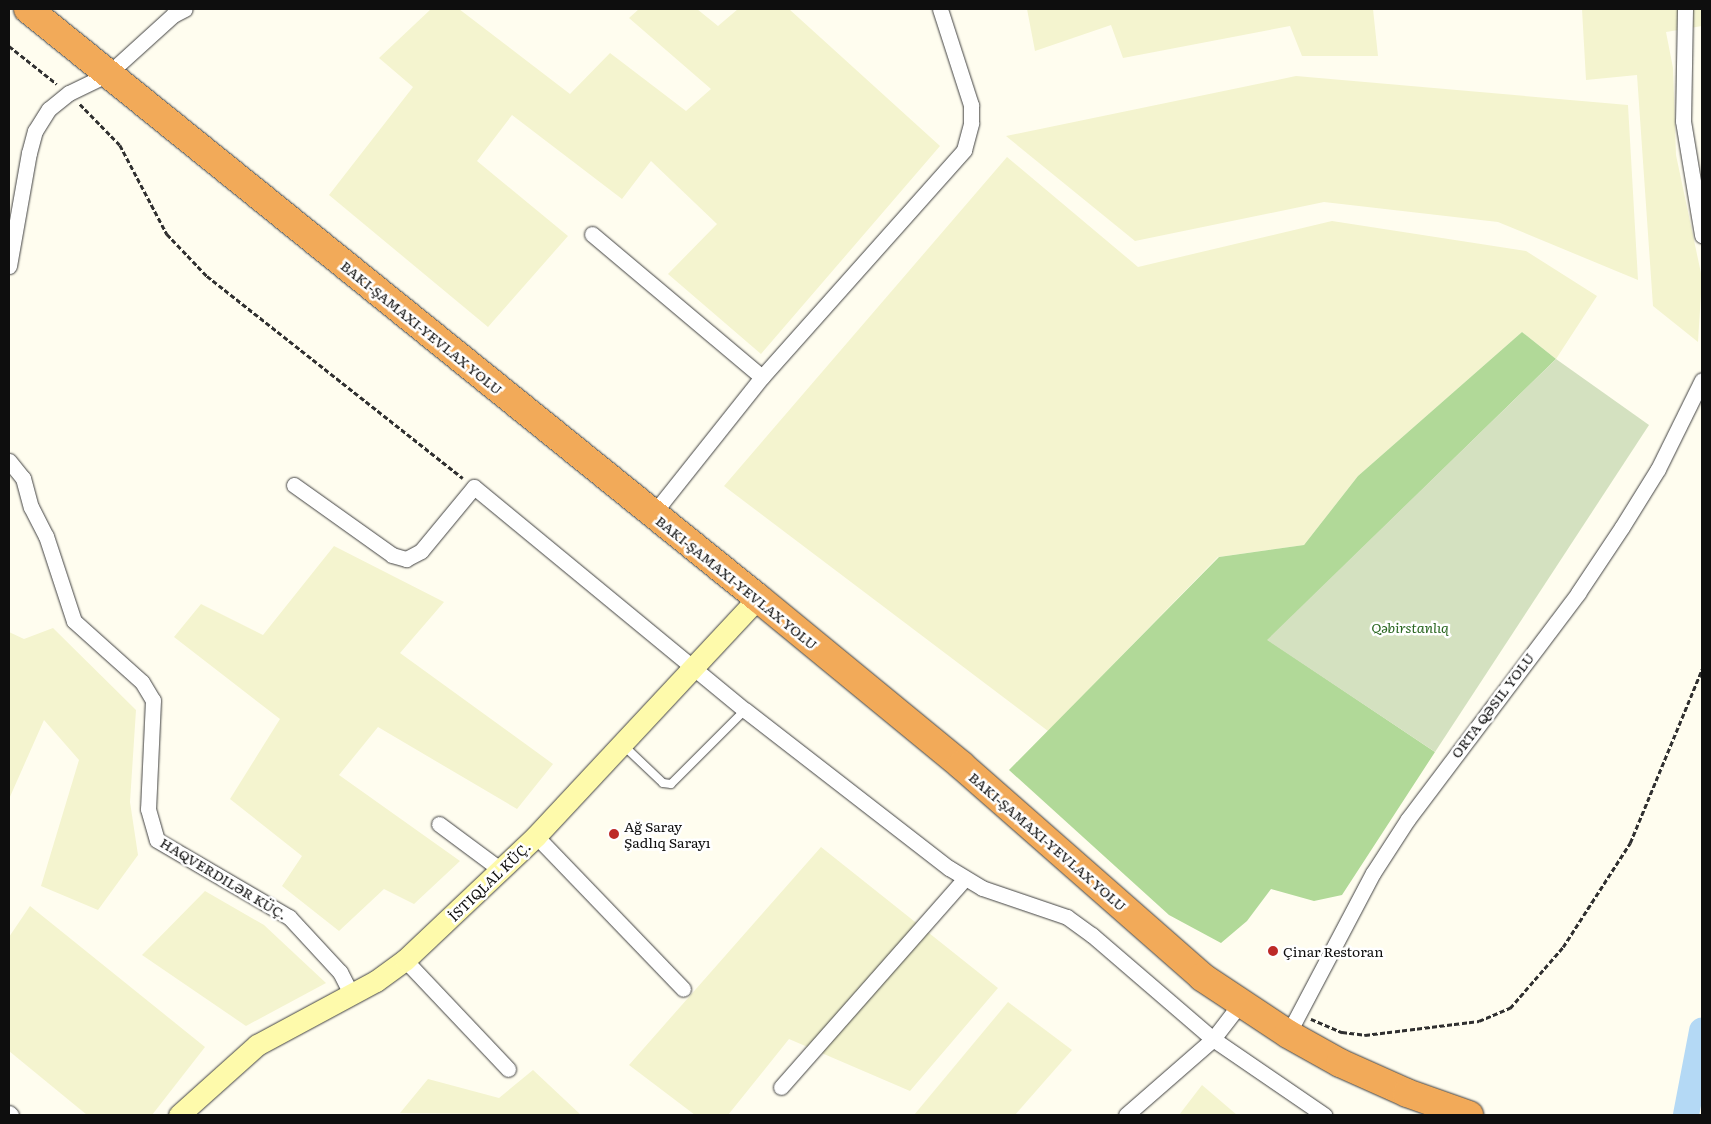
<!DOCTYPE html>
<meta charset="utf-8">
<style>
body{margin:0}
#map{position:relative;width:1711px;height:1124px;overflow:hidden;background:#fffdef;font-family:Literata,serif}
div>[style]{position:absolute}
.farmland>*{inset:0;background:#f4f4cf}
.forest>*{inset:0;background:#b1d998}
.cemetery>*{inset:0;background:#d4e1c0}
.river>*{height:26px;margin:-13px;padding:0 13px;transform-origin:13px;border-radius:13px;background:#b4d9f5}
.path>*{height:2.5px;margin-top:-1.25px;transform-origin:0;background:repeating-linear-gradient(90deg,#303030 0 5px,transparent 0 7.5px)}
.roads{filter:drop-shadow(0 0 1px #414141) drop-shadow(0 0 1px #414141)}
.lane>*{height:8px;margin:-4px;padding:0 4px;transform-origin:4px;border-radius:4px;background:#fff}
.street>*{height:15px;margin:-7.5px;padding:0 7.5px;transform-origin:7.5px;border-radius:7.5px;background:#fff}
.secondary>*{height:21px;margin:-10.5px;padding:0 10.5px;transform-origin:10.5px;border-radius:10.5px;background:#fefaab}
.highway>*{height:28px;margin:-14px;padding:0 14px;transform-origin:14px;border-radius:14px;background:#f2aa59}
.dots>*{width:14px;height:14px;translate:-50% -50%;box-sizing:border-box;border:2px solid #fff;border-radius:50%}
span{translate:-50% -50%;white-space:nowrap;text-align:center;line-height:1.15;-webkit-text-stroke:5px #fff;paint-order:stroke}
.street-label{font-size:14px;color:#0e0e0e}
.park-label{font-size:14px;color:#28651f;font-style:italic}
.poi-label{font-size:14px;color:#0e0e0e}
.left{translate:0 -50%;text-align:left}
.frame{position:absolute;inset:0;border:10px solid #0e0e0e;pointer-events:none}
</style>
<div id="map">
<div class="farmland">
<i style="clip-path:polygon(431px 9px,459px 9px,570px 94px,610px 53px,686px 111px,711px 89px,629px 18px,639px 9px,697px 9px,718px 26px,738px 9px,789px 9px,940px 146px,761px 354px,668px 274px,717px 224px,651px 161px,622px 199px,512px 115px,477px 161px,568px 236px,488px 327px,329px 195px,413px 87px,379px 58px)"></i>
<i style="clip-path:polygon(1027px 9px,1373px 9px,1378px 56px,1302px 56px,1290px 26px,1123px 58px,1111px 25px,1035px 51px)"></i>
<i style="clip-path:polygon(1582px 9px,1702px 9px,1702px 26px,1666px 32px,1673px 68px,1676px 155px,1702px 278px,1698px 342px,1653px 306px,1637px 75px,1586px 80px)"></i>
<i style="clip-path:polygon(1296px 76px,1628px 105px,1638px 280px,1498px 222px,1324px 202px,1135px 241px,1006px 136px)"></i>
<i style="clip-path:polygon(1007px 157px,1138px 267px,1332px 221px,1526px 251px,1597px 296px,1556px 359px,1522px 332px,1358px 476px,1304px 545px,1218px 557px,1048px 731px,724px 486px)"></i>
<i style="clip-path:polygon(334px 546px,444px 602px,400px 653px,553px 764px,517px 809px,378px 727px,339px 775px,460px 861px,414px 904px,384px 889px,339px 931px,282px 886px,302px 856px,230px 799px,280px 719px,174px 637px,201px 604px,263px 635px)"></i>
<i style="clip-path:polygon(53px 628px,136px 710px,130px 802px,138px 855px,98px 910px,41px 886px,79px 760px,44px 720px,9px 799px,9px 632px,24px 639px)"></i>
<i style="clip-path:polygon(821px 847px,998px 988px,910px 1091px,789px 1039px,728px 1115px,695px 1115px,629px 1065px)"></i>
<i style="clip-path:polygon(205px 891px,264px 925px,326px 983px,246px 1026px,142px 955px)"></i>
<i style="clip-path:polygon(30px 906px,205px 1047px,152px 1115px,87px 1115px,9px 1051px,9px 937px)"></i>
<i style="clip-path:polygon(1008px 1002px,1072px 1050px,1015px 1115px,914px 1115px)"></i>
<i style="clip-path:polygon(533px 1070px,581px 1115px,400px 1113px,428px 1079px,499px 1098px)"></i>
<i style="clip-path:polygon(1202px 1085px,1237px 1115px,1179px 1115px)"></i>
</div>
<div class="forest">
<i style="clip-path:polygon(1522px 332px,1556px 359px,1268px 640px,1435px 752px,1342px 895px,1314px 901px,1271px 889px,1247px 921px,1221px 943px,1169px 915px,1009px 770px,1219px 557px,1304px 545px,1358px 476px)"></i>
</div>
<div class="cemetery">
<i style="clip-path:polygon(1556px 359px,1649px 425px,1435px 752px,1267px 640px)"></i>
</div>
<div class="river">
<i style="left:1686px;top:1115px;width:86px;rotate:-79.2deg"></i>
</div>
<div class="path">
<i style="left:9px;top:46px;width:61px;rotate:38.4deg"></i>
<i style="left:80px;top:104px;width:57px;rotate:45.7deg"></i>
<i style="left:120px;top:145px;width:101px;rotate:62.2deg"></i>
<i style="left:167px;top:234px;width:58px;rotate:46.4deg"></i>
<i style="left:207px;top:276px;width:326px;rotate:38.3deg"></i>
<i style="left:1311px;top:1019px;width:34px;rotate:23deg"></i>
<i style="left:1342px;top:1032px;width:23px;rotate:7deg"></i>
<i style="left:1365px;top:1035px;width:115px;rotate:-7deg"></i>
<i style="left:1479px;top:1021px;width:34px;rotate:-23deg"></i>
<i style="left:1510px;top:1008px;width:81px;rotate:-49deg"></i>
<i style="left:1563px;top:947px;width:124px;rotate:-57.2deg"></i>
<i style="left:1630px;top:843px;width:188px;rotate:-67.5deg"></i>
</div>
<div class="roads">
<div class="lane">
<i style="left:623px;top:745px;width:55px;rotate:43.5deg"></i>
<i style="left:663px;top:783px;width:8px;rotate:7deg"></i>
<i style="left:671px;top:784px;width:105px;rotate:-45deg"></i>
</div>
<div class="street">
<i style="left:1685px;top:9px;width:112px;rotate:91deg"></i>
<i style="left:1683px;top:121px;width:116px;rotate:80.5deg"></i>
<i style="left:592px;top:234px;width:222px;rotate:40.1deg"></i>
<i style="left:9px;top:266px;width:115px;rotate:-80deg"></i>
<i style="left:29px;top:153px;width:23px;rotate:-75deg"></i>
<i style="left:35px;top:131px;width:26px;rotate:-58deg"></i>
<i style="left:49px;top:109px;width:26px;rotate:-39deg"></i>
<i style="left:69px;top:93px;width:43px;rotate:-26deg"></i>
<i style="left:108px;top:74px;width:88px;rotate:-42.2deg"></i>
<i style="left:173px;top:15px;width:13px;rotate:-27deg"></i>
<i style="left:9px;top:461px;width:22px;rotate:51deg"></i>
<i style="left:23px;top:478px;width:30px;rotate:75deg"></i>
<i style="left:31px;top:507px;width:33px;rotate:63deg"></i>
<i style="left:46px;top:536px;width:89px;rotate:71.8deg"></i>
<i style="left:74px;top:621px;width:91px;rotate:41.9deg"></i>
<i style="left:142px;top:682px;width:21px;rotate:59deg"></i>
<i style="left:153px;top:700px;width:109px;rotate:92.6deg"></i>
<i style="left:148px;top:809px;width:32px;rotate:74deg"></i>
<i style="left:157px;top:840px;width:153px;rotate:30.3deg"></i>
<i style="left:289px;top:917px;width:75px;rotate:47.2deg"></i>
<i style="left:340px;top:972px;width:25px;rotate:63deg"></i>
<i style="left:294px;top:485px;width:120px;rotate:35.5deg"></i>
<i style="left:392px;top:555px;width:15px;rotate:16deg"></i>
<i style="left:406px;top:559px;width:17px;rotate:-28deg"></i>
<i style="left:421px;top:551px;width:83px;rotate:-50.4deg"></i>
<i style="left:474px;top:487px;width:351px;rotate:39.5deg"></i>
<i style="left:745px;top:710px;width:258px;rotate:37.8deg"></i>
<i style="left:949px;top:868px;width:39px;rotate:31deg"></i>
<i style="left:982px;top:888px;width:90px;rotate:18.8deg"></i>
<i style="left:1067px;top:917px;width:31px;rotate:36deg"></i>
<i style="left:1092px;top:935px;width:160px;rotate:40.7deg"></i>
<i style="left:1213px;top:1039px;width:135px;rotate:34.4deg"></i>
<i style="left:653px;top:514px;width:175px;rotate:-51.5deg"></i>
<i style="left:762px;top:377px;width:304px;rotate:-48.3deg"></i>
<i style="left:964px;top:150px;width:28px;rotate:-75deg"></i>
<i style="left:971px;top:123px;width:18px;rotate:-90deg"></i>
<i style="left:971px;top:105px;width:101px;rotate:-107.9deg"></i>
<i style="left:439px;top:824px;width:77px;rotate:36.6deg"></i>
<i style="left:536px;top:836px;width:212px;rotate:46.1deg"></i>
<i style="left:405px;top:960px;width:150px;rotate:46.6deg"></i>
<i style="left:1288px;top:1034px;width:182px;rotate:-62.2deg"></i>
<i style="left:1373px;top:873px;width:64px;rotate:-57.1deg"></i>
<i style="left:1408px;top:819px;width:283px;rotate:-53deg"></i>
<i style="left:1578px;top:593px;width:79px;rotate:-56.3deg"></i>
<i style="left:1622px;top:527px;width:68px;rotate:-58.2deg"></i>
<i style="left:1658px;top:469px;width:99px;rotate:-63.7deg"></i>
<i style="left:781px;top:1087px;width:278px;rotate:-48.6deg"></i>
<i style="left:9px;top:1113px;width:3px;rotate:45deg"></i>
<i style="left:1126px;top:1115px;width:116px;rotate:-41.1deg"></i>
<i style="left:1213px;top:1039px;width:44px;rotate:-52.4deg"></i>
</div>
<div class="secondary">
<i style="left:179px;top:1115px;width:105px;rotate:-41.9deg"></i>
<i style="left:257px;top:1045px;width:135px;rotate:-28.3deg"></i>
<i style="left:376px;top:981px;width:36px;rotate:-36deg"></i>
<i style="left:405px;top:960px;width:180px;rotate:-43.4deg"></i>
<i style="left:536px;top:836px;width:325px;rotate:-47deg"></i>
</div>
<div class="highway">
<i style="left:28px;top:9px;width:938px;rotate:38.9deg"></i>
<i style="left:758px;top:598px;width:263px;rotate:39.4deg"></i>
<i style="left:961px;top:765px;width:321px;rotate:41.3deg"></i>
<i style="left:1202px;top:977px;width:103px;rotate:33.5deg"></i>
<i style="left:1288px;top:1034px;width:60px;rotate:29.1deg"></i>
<i style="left:1340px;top:1063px;width:73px;rotate:24.1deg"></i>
<i style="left:1407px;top:1093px;width:66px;rotate:19.5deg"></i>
</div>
</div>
<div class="dots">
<i style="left:614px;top:834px;background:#bd2a27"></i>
<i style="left:1273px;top:951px;background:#bd2a27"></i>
</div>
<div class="street-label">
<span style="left:422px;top:327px;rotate:39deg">BAKI-ŞAMAXI-YEVLAX YOLU</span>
<span style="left:737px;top:582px;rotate:39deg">BAKI-ŞAMAXI-YEVLAX YOLU</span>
<span style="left:1492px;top:705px;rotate:-53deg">ORTA QƏSIL YOLU</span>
<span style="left:1048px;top:841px;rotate:41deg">BAKI-ŞAMAXI-YEVLAX YOLU</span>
<span style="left:224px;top:878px;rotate:31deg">HAQVERDILƏR KÜÇ.</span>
<span style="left:489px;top:881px;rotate:-44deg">İSTIQLAL KÜÇ.</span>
</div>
<div class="park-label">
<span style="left:1410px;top:627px">Qəbirstanlıq</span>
</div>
<div class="poi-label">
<span class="left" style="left:624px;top:834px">Ağ Saray<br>Şadlıq Sarayı</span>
<span class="left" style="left:1283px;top:951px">Çinar Restoran</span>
</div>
<div class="frame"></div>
</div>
